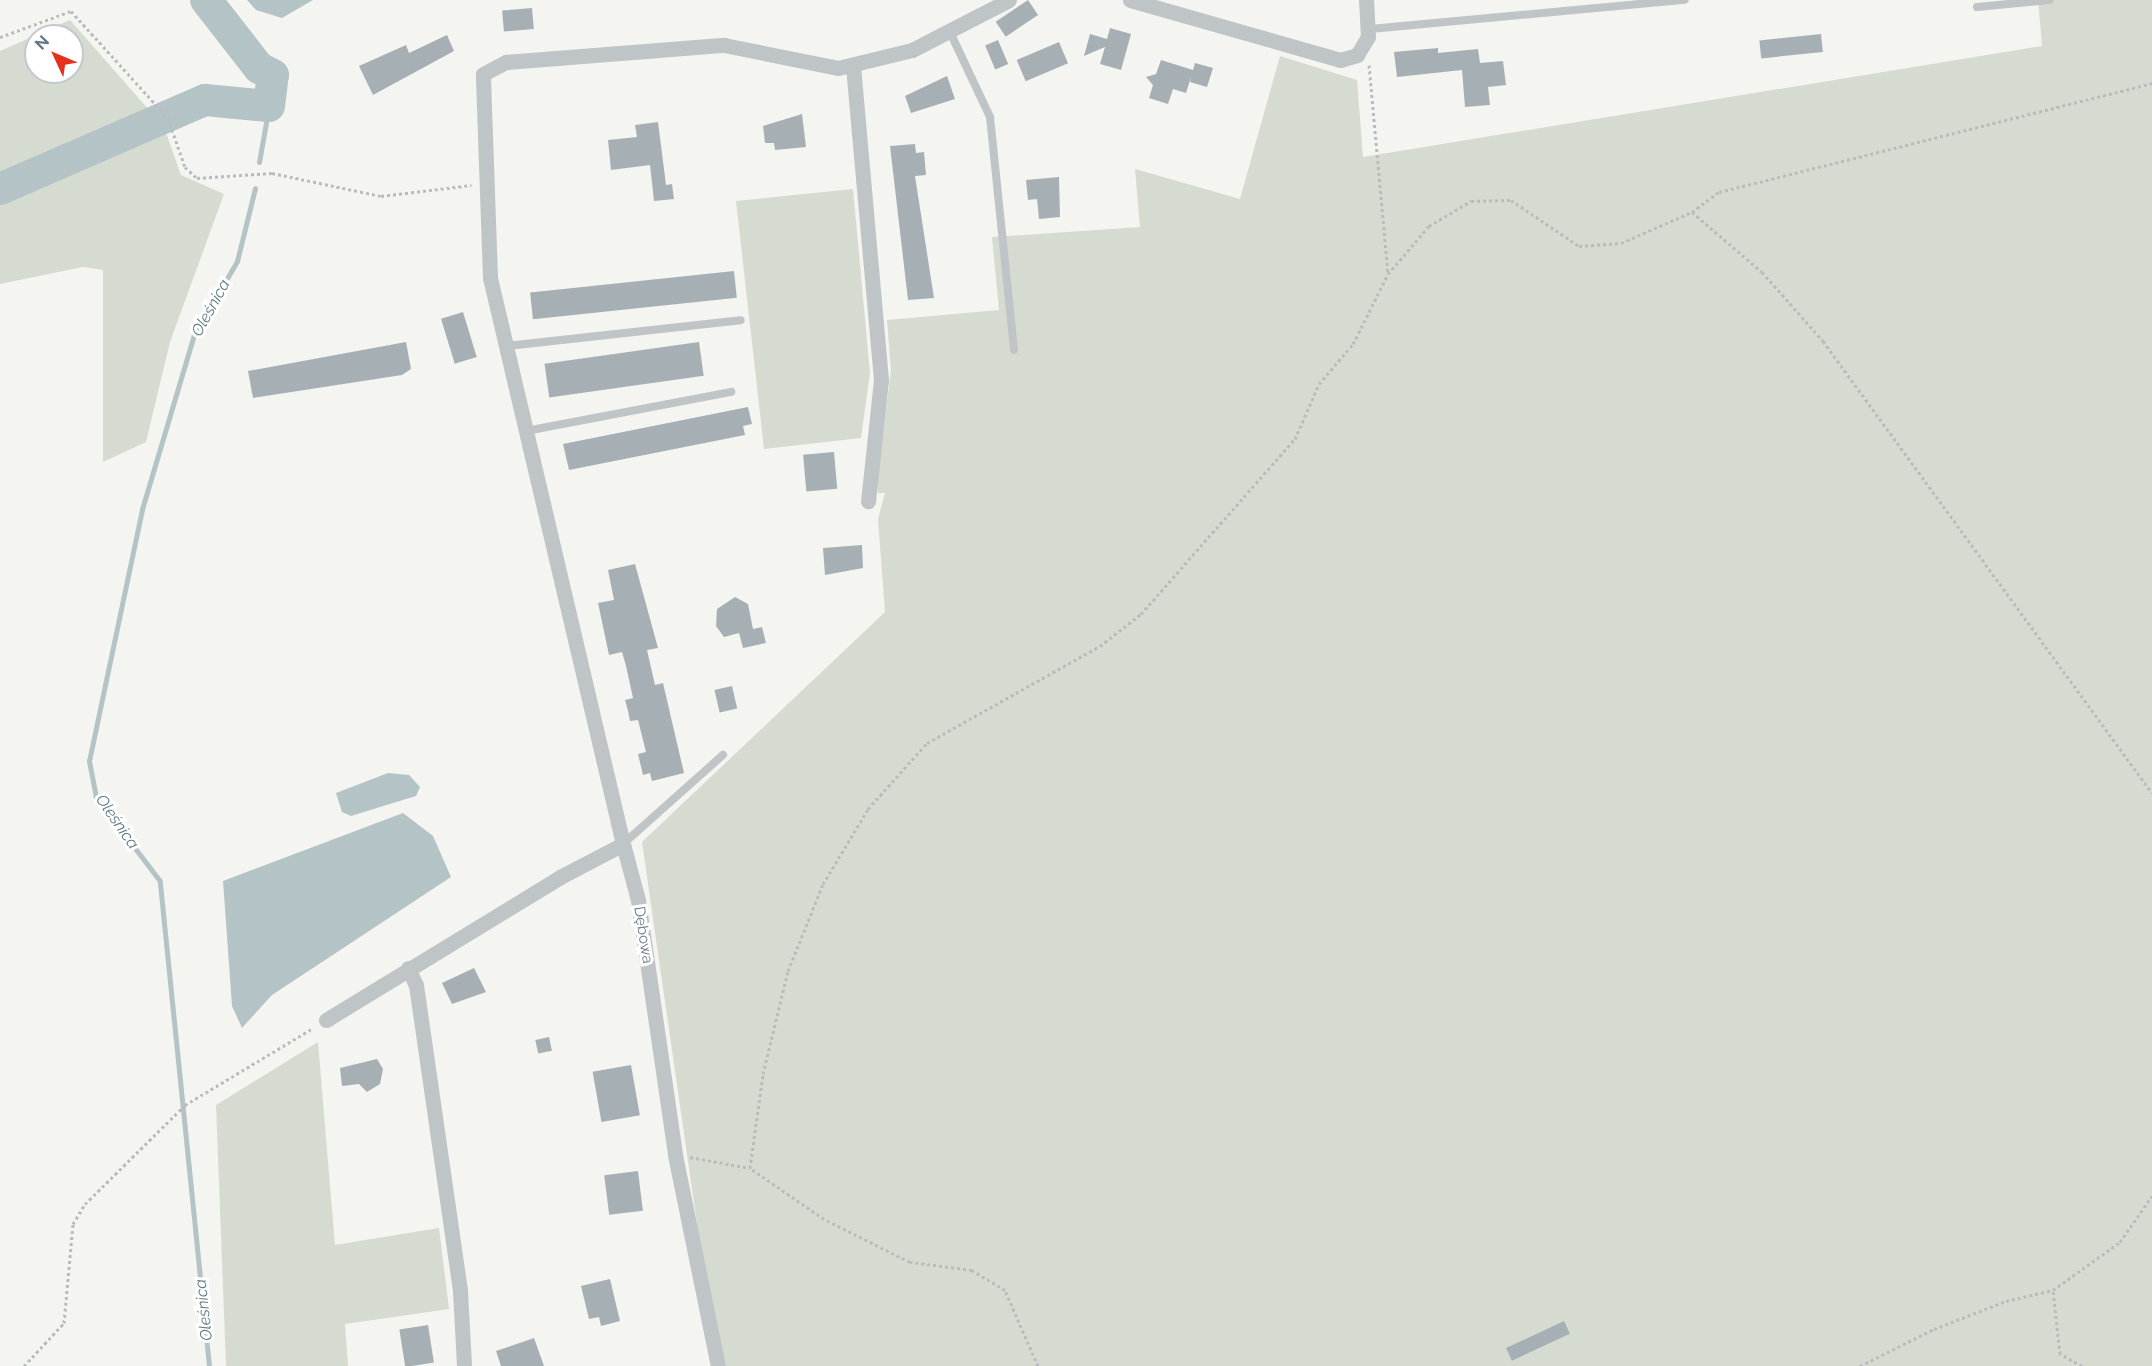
<!DOCTYPE html>
<meta charset="utf-8">
<style>
body{margin:0}
#map{position:relative;width:2152px;height:1366px;overflow:hidden;background:#f4f4f0;font-family:Raleway,sans-serif}
div>[style]{position:absolute}
.green>*{inset:0;background:#d6dbd1}
.water>*{inset:0;background:#b4c4c6}
.stream>*{height:5px;margin:-2.5px;padding:0 2.5px;transform-origin:2.5px;border-radius:2.5px;background:#b4c4c6}
.river>*{height:32px;margin:-16px;padding:0 16px;transform-origin:16px;border-radius:16px;background:#b4c4c6}
.building>*{inset:0;background:#a6b0b4;transform-origin:0 0}
.path>*{height:3px;margin-top:-1.5px;transform-origin:0;background:repeating-linear-gradient(90deg,#b9bcbe 0 3px,transparent 0 6px)}
.service>*{height:8px;margin:-4px;padding:0 4px;transform-origin:4px;border-radius:4px;background:#bfc4c6}
.minor>*{height:15px;margin:-7.5px;padding:0 7.5px;transform-origin:7.5px;border-radius:7.5px;background:#bfc4c6}
span{translate:-50% -50%;white-space:nowrap;text-align:center;line-height:1.15;-webkit-text-stroke:6px #fff;paint-order:stroke}
.street-label{font-size:15px;color:#627882}
.water-label{font-size:16px;color:#5e7b7f;font-style:italic}
.north{position:absolute;left:24px;top:24px;width:60px;height:60px;box-sizing:border-box;background:#fff;border:2px solid #c0c9cd;border-radius:50%;rotate:314deg;font-size:16px;font-weight:700;line-height:24px;text-align:center;color:#627882}
.north::after{content:'';display:block;margin:auto;width:21px;height:27px;background:#e6301e;clip-path:polygon(50% 0,100% 100%,50% 72%,0 100%)}
</style>
<div id="map">
<div class="green">
<i style="clip-path:polygon(2038px 0,2152px 0,2152px 1366px,725px 1366px,711px 1321px,642px 842px,885px 612px,878px 519px,885px 493px,878px 493px,877px 482px,891px 370px,887px 320px,999px 310px,992px 237px,1140px 227px,1135px 169px,1240px 199px,1280px 56px,1357px 80px,1363px 157px,2042px 46px)"></i>
<i style="clip-path:polygon(evenodd,70px 20px,164px 127px,181px 175px,224px 194px,170px 342px,146px 442px,103px 462px,103px 270px,83px 267px,0 284px,0 51px,70px 20px,36px 36px,72px 36px,72px 72px,36px 72px,36px 36px)"></i>
<i style="clip-path:polygon(853px 189px,870px 373px,861px 438px,764px 449px,736px 201px)"></i>
<i style="clip-path:polygon(318px 1042px,335px 1245px,439px 1228px,449px 1309px,345px 1324px,348px 1366px,226px 1366px,216px 1105px)"></i>
</div>
<div class="water">
<i style="clip-path:polygon(247px 0,313px 0,282px 18px,256px 10px)"></i>
<i style="clip-path:polygon(388px 773px,409px 775px,420px 787px,416px 796px,351px 816px,342px 812px,336px 793px)"></i>
<i style="clip-path:polygon(403px 813px,433px 836px,451px 877px,272px 995px,242px 1028px,232px 1006px,223px 881px)"></i>
</div>
<div class="stream">
<i style="left:259px;top:162px;width:57px;rotate:-79.9deg"></i>
<i style="left:209px;top:1366px;width:487px;rotate:-95.8deg"></i>
<i style="left:160px;top:881px;width:106px;rotate:-127.3deg"></i>
<i style="left:96px;top:797px;width:37px;rotate:-101deg"></i>
<i style="left:89px;top:761px;width:258px;rotate:-78.1deg"></i>
<i style="left:142px;top:509px;width:182px;rotate:-73.4deg"></i>
<i style="left:194px;top:335px;width:86px;rotate:-59.8deg"></i>
<i style="left:237px;top:261px;width:75px;rotate:-76.1deg"></i>
</div>
<div class="river">
<i style="left:0;top:189px;width:223px;rotate:-23.5deg"></i>
<i style="left:205px;top:100px;width:64px;rotate:5.4deg"></i>
<i style="left:269px;top:106px;width:31px;rotate:-83deg"></i>
<i style="left:273px;top:75px;width:16px;rotate:-153deg"></i>
<i style="left:259px;top:68px;width:86px;rotate:-127.9deg"></i>
</div>
<div class="building">
<i style="left:1028px;top:0;width:18px;height:39px;rotate:56deg"></i>
<i style="left:532px;top:8px;width:21px;height:30px;rotate:85deg"></i>
<i style="clip-path:polygon(1110px 28px,1131px 34px,1121px 70px,1100px 64px,1105px 47px,1084px 56px,1090px 34px,1107px 39px)"></i>
<i style="left:1821px;top:34px;width:18px;height:62px;rotate:84deg"></i>
<i style="clip-path:polygon(447px 35px,454px 51px,373px 95px,359px 66px,406px 45px,409px 53px)"></i>
<i style="left:998px;top:40px;width:26px;height:14px;rotate:67deg"></i>
<i style="left:1059px;top:42px;width:23px;height:46px;rotate:67deg"></i>
<i style="clip-path:polygon(1438px 48px,1438px 53px,1478px 49px,1480px 63px,1503px 61px,1506px 85px,1488px 87px,1490px 105px,1465px 107px,1462px 70px,1397px 77px,1394px 52px)"></i>
<i style="clip-path:polygon(1161px 60px,1193px 70px,1195px 63px,1213px 68px,1207px 87px,1190px 82px,1191px 77px,1186px 93px,1173px 89px,1168px 104px,1149px 98px,1153px 85px,1146px 77px,1156px 74px)"></i>
<i style="clip-path:polygon(947px 76px,955px 99px,911px 113px,905px 96px)"></i>
<i style="clip-path:polygon(802px 114px,806px 147px,775px 150px,774px 143px,765px 143px,763px 126px)"></i>
<i style="clip-path:polygon(658px 122px,666px 185px,672px 184px,674px 199px,654px 201px,650px 165px,611px 170px,608px 140px,637px 137px,635px 125px)"></i>
<i style="clip-path:polygon(915px 144px,916px 153px,924px 152px,926px 175px,915px 176px,934px 298px,908px 300px,890px 146px)"></i>
<i style="clip-path:polygon(1059px 177px,1060px 217px,1039px 219px,1037px 199px,1028px 200px,1026px 180px)"></i>
<i style="left:734px;top:271px;width:27px;height:205px;rotate:84deg"></i>
<i style="left:463px;top:312px;width:47px;height:23px;rotate:73deg"></i>
<i style="clip-path:polygon(406px 342px,411px 369px,402px 375px,253px 398px,248px 371px)"></i>
<i style="left:699px;top:342px;width:34px;height:156px;rotate:82deg"></i>
<i style="clip-path:polygon(748px 407px,752px 424px,743px 426px,745px 435px,569px 470px,563px 444px)"></i>
<i style="left:834px;top:452px;width:37px;height:31px;rotate:85deg"></i>
<i style="clip-path:polygon(862px 545px,863px 568px,825px 575px,823px 548px)"></i>
<i style="clip-path:polygon(635px 564px,658px 648px,647px 650px,655px 685px,663px 683px,684px 773px,652px 781px,650px 773px,643px 775px,638px 754px,646px 752px,638px 720px,630px 721px,628px 711px,625px 700px,633px 698px,626px 666px,622px 652px,609px 655px,598px 603px,614px 600px,608px 570px)"></i>
<i style="clip-path:polygon(735px 597px,748px 604px,753px 629px,762px 627px,766px 643px,743px 648px,739px 633px,724px 637px,716px 626px,717px 609px)"></i>
<i style="left:732px;top:686px;width:23px;height:18px;rotate:77deg"></i>
<i style="clip-path:polygon(474px 968px,486px 992px,452px 1004px,442px 983px)"></i>
<i style="left:549px;top:1037px;width:14px;height:14px;rotate:78deg"></i>
<i style="clip-path:polygon(377px 1059px,383px 1069px,380px 1084px,367px 1092px,359px 1084px,342px 1086px,340px 1068px)"></i>
<i style="left:631px;top:1065px;width:51px;height:39px;rotate:80deg"></i>
<i style="left:638px;top:1171px;width:40px;height:34px;rotate:83deg"></i>
<i style="clip-path:polygon(610px 1279px,620px 1321px,601px 1326px,599px 1317px,589px 1319px,581px 1286px)"></i>
<i style="left:1564px;top:1321px;width:14px;height:64px;rotate:65deg"></i>
<i style="left:428px;top:1325px;width:38px;height:29px;rotate:81deg"></i>
<i style="clip-path:polygon(534px 1338px,544px 1366px,501px 1366px,496px 1351px)"></i>
</div>
<div class="path">
<i style="left:0;top:37px;width:76px;rotate:-20.1deg"></i>
<i style="left:71px;top:11px;width:144px;rotate:47.8deg"></i>
<i style="left:168px;top:118px;width:52px;rotate:70.9deg"></i>
<i style="left:185px;top:167px;width:16px;rotate:43deg"></i>
<i style="left:197px;top:178px;width:75px;rotate:-3.8deg"></i>
<i style="left:272px;top:173px;width:111px;rotate:11.9deg"></i>
<i style="left:381px;top:196px;width:91px;rotate:-7deg"></i>
<i style="left:1369px;top:65px;width:210px;rotate:84.8deg"></i>
<i style="left:1692px;top:212px;width:92px;rotate:40.6deg"></i>
<i style="left:1762px;top:272px;width:92px;rotate:48.5deg"></i>
<i style="left:1823px;top:341px;width:559px;rotate:53.95deg"></i>
<i style="left:690px;top:1157px;width:61px;rotate:10.4deg"></i>
<i style="left:24px;top:1366px;width:59px;rotate:-47.1deg"></i>
<i style="left:64px;top:1323px;width:99px;rotate:-84.8deg"></i>
<i style="left:73px;top:1224px;width:23px;rotate:-59deg"></i>
<i style="left:85px;top:1204px;width:141px;rotate:-44.7deg"></i>
<i style="left:185px;top:1105px;width:149px;rotate:-31deg"></i>
<i style="left:1038px;top:1366px;width:83px;rotate:-113.5deg"></i>
<i style="left:1005px;top:1290px;width:39px;rotate:-149deg"></i>
<i style="left:972px;top:1270px;width:63px;rotate:-172.6deg"></i>
<i style="left:910px;top:1262px;width:96px;rotate:-153.4deg"></i>
<i style="left:824px;top:1219px;width:90px;rotate:-145.4deg"></i>
<i style="left:750px;top:1168px;width:95px;rotate:-82.1deg"></i>
<i style="left:763px;top:1074px;width:106px;rotate:-76.4deg"></i>
<i style="left:788px;top:971px;width:94px;rotate:-68.1deg"></i>
<i style="left:823px;top:884px;width:87px;rotate:-59deg"></i>
<i style="left:868px;top:809px;width:89px;rotate:-48.2deg"></i>
<i style="left:927px;top:743px;width:198px;rotate:-29.3deg"></i>
<i style="left:1100px;top:646px;width:52px;rotate:-38deg"></i>
<i style="left:1141px;top:614px;width:233px;rotate:-48.7deg"></i>
<i style="left:1295px;top:439px;width:60px;rotate:-66.4deg"></i>
<i style="left:1319px;top:384px;width:52px;rotate:-49.6deg"></i>
<i style="left:1353px;top:344px;width:78px;rotate:-63.4deg"></i>
<i style="left:1388px;top:274px;width:63px;rotate:-49.5deg"></i>
<i style="left:1429px;top:226px;width:49px;rotate:-30.8deg"></i>
<i style="left:1471px;top:201px;width:40px;rotate:-1.4deg"></i>
<i style="left:1511px;top:200px;width:82px;rotate:34.1deg"></i>
<i style="left:1579px;top:246px;width:42px;rotate:-4.1deg"></i>
<i style="left:1621px;top:243px;width:77px;rotate:-23.6deg"></i>
<i style="left:1692px;top:212px;width:34px;rotate:-37deg"></i>
<i style="left:1719px;top:192px;width:447px;rotate:-14.1deg"></i>
<i style="left:1860px;top:1366px;width:83px;rotate:-26.6deg"></i>
<i style="left:1934px;top:1329px;width:77px;rotate:-21.3deg"></i>
<i style="left:2006px;top:1301px;width:48px;rotate:-13.2deg"></i>
<i style="left:2082px;top:1366px;width:25px;rotate:-151deg"></i>
<i style="left:2060px;top:1354px;width:64px;rotate:-96.2deg"></i>
<i style="left:2053px;top:1290px;width:82px;rotate:-35.6deg"></i>
<i style="left:2120px;top:1242px;width:56px;rotate:-55.2deg"></i>
</div>
<div class="service">
<i style="left:1977px;top:7px;width:73px;rotate:-5.5deg"></i>
<i style="left:1370px;top:29px;width:316px;rotate:-5.3deg"></i>
<i style="left:950px;top:32px;width:94px;rotate:64.8deg"></i>
<i style="left:990px;top:117px;width:234px;rotate:84.1deg"></i>
<i style="left:507px;top:346px;width:235px;rotate:-6.3deg"></i>
<i style="left:526px;top:431px;width:209px;rotate:-10.8deg"></i>
<i style="left:623px;top:844px;width:134px;rotate:-41.7deg"></i>
</div>
<div class="minor">
<i style="left:1130px;top:0;width:218px;rotate:15.9deg"></i>
<i style="left:1340px;top:60px;width:18px;rotate:-16deg"></i>
<i style="left:1357px;top:55px;width:21px;rotate:-59deg"></i>
<i style="left:1368px;top:37px;width:37px;rotate:-93deg"></i>
<i style="left:853px;top:66px;width:315px;rotate:84.9deg"></i>
<i style="left:881px;top:380px;width:122px;rotate:96.1deg"></i>
<i style="left:623px;top:844px;width:581px;rotate:-103.22deg"></i>
<i style="left:490px;top:278px;width:204px;rotate:-92deg"></i>
<i style="left:483px;top:74px;width:26px;rotate:-28deg"></i>
<i style="left:506px;top:62px;width:219px;rotate:-4.5deg"></i>
<i style="left:724px;top:45px;width:116px;rotate:11.4deg"></i>
<i style="left:838px;top:68px;width:76px;rotate:-13.7deg"></i>
<i style="left:912px;top:50px;width:109px;rotate:-27.3deg"></i>
<i style="left:408px;top:968px;width:19px;rotate:65deg"></i>
<i style="left:416px;top:985px;width:309px;rotate:81.8deg"></i>
<i style="left:460px;top:1291px;width:75px;rotate:86.9deg"></i>
<i style="left:326px;top:1020px;width:274px;rotate:-31.4deg"></i>
<i style="left:560px;top:877px;width:71px;rotate:-27.6deg"></i>
<i style="left:623px;top:844px;width:58px;rotate:75deg"></i>
<i style="left:638px;top:900px;width:258px;rotate:81.7deg"></i>
<i style="left:675px;top:1155px;width:215px;rotate:78.5deg"></i>
</div>
<div class="street-label">
<span style="left:643px;top:935px;rotate:81deg">Dębowa</span>
</div>
<div class="water-label">
<span style="left:211px;top:308px;rotate:-61deg">Oleśnica</span>
<span style="left:117px;top:822px;rotate:55deg">Oleśnica</span>
<span style="left:204px;top:1310px;rotate:-96deg">Oleśnica</span>
</div>
<div class="north">N</div>
</div>
